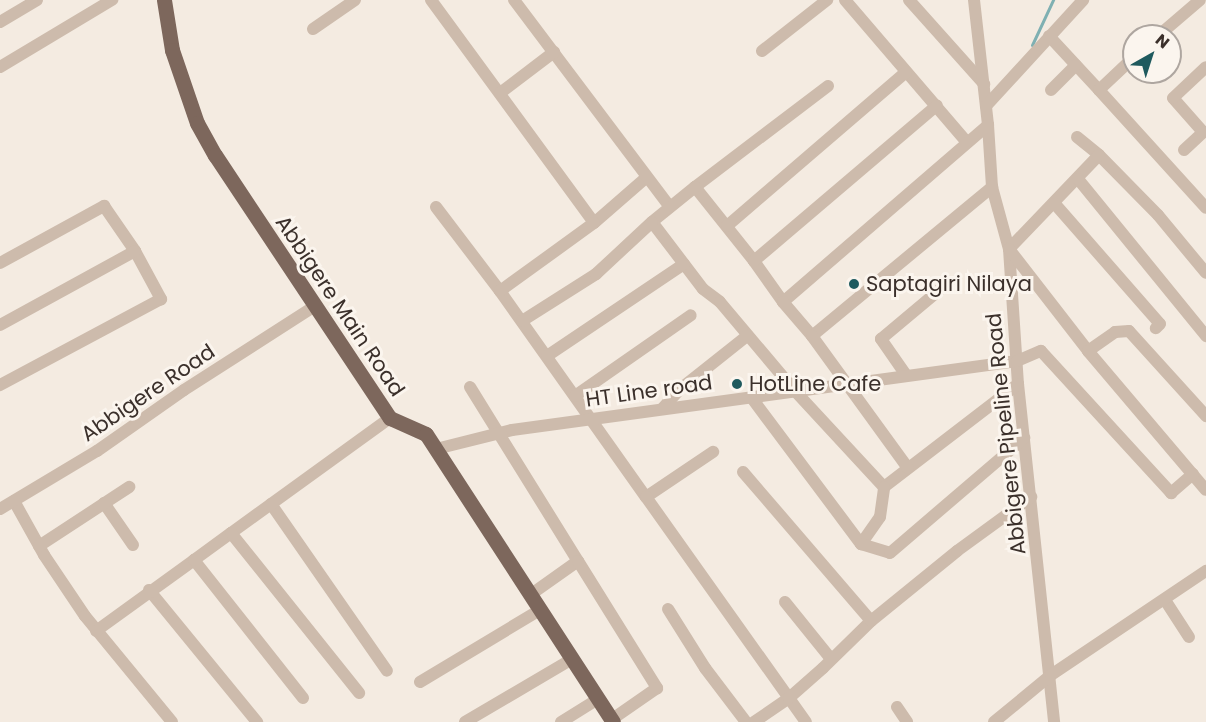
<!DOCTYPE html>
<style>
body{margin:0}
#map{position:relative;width:1206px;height:722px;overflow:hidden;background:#f4ebe1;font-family:Poppins,sans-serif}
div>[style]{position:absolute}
.stream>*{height:3px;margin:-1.5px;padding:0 1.5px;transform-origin:1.5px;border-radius:1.5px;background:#7fb0b2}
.minor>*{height:12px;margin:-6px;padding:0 6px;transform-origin:6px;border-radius:6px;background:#cdbbac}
.major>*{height:15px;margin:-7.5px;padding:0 7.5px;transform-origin:7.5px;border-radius:7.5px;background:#7d675c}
.dots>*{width:16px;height:16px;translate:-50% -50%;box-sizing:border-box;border:3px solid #fbf5ee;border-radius:50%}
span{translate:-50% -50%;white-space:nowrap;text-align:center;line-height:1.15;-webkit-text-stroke:6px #fbf5ee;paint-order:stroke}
.poi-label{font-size:21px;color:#3b302b}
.left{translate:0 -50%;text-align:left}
.street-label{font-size:21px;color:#3b302b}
.north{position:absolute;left:1122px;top:24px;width:60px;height:60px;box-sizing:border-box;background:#fbf5ee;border:2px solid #aea6a0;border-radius:50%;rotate:39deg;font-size:16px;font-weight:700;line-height:24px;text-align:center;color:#3b302b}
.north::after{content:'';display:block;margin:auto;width:21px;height:27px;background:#1f5a5e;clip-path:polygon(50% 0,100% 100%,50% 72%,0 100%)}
</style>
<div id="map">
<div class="stream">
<i style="left:1032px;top:45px;width:50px;rotate:-65deg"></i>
</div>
<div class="minor">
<i style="left:431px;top:0;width:276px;rotate:53.8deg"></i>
<i style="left:594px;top:223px;width:70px;rotate:-41deg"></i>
<i style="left:514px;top:0;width:259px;rotate:53deg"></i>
<i style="left:845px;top:0;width:186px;rotate:49.4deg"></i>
<i style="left:909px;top:0;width:113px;rotate:48.2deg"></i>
<i style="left:974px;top:0;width:126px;rotate:83.6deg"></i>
<i style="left:988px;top:125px;width:62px;rotate:86.3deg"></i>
<i style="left:992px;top:187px;width:64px;rotate:74.7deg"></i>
<i style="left:1009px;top:249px;width:135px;rotate:86.2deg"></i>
<i style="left:1018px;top:384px;width:340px;rotate:83.9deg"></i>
<i style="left:0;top:22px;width:43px;rotate:-30.7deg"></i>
<i style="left:313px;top:29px;width:51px;rotate:-34.6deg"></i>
<i style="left:1049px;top:36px;width:74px;rotate:47.2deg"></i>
<i style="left:1099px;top:90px;width:48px;rotate:-43.3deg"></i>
<i style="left:1158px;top:36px;width:55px;rotate:-40.6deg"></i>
<i style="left:762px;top:51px;width:83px;rotate:-38.1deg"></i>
<i style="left:0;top:67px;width:131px;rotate:-30.9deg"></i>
<i style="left:828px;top:86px;width:167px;rotate:142.8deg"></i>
<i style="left:695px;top:187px;width:95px;rotate:51.4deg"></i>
<i style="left:754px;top:261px;width:50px;rotate:54.7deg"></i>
<i style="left:783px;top:302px;width:271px;rotate:-40.8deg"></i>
<i style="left:1051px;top:90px;width:35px;rotate:-45deg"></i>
<i style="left:1099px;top:90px;width:159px;rotate:47.8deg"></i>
<i style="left:500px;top:93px;width:68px;rotate:-37.2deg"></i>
<i style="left:986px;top:106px;width:144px;rotate:-47.5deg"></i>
<i style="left:1077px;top:137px;width:28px;rotate:39deg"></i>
<i style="left:1099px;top:155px;width:84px;rotate:45.5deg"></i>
<i style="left:1158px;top:215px;width:75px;rotate:50.4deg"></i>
<i style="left:1184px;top:150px;width:26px;rotate:-43deg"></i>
<i style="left:1203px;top:132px;width:45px;rotate:-131.4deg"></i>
<i style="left:1173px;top:98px;width:45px;rotate:-43.2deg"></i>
<i style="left:1099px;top:155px;width:130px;rotate:133.8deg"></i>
<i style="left:1009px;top:249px;width:129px;rotate:52.2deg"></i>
<i style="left:1088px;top:351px;width:33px;rotate:-35deg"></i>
<i style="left:1115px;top:332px;width:14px;rotate:-4deg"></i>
<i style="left:1129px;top:331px;width:115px;rotate:47.8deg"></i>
<i style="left:1078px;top:179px;width:203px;rotate:50.8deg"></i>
<i style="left:695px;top:187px;width:55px;rotate:140.9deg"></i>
<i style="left:652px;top:222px;width:84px;rotate:52.7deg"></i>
<i style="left:703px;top:289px;width:21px;rotate:37deg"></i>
<i style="left:720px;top:302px;width:116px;rotate:49.9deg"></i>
<i style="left:795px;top:391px;width:131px;rotate:47.2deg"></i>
<i style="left:884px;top:487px;width:169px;rotate:-37.5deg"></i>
<i style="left:1055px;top:204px;width:159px;rotate:48.8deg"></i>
<i style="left:1160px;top:324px;width:6px;rotate:135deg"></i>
<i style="left:436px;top:207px;width:106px;rotate:52.7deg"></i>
<i style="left:500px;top:291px;width:252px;rotate:54.7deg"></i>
<i style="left:646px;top:497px;width:81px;rotate:-33.9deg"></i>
<i style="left:727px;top:226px;width:236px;rotate:-40.7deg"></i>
<i style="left:754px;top:261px;width:240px;rotate:-40.4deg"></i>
<i style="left:0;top:263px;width:119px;rotate:-28.7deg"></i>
<i style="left:104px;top:206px;width:55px;rotate:55.4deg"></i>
<i style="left:135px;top:251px;width:55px;rotate:61.6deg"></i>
<i style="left:161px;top:299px;width:183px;rotate:151.9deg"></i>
<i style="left:500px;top:291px;width:116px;rotate:-35.9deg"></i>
<i style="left:783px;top:302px;width:45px;rotate:49.5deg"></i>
<i style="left:812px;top:336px;width:234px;rotate:-39.6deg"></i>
<i style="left:522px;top:321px;width:88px;rotate:-32.4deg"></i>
<i style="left:596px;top:274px;width:76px;rotate:-42.9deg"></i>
<i style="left:0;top:325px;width:154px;rotate:-28.7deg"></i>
<i style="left:812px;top:336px;width:163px;rotate:54deg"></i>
<i style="left:1088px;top:351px;width:182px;rotate:49.7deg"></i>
<i style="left:547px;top:356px;width:165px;rotate:-33.9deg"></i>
<i style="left:906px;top:375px;width:44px;rotate:-124.8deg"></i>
<i style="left:881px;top:339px;width:89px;rotate:-40deg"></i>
<i style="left:470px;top:387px;width:205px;rotate:58.2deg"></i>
<i style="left:578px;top:561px;width:59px;rotate:144.7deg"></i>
<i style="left:575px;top:396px;width:141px;rotate:-34.9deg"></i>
<i style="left:751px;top:397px;width:184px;rotate:53.2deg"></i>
<i style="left:861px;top:544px;width:33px;rotate:-55deg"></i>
<i style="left:880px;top:517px;width:30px;rotate:-82deg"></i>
<i style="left:662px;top:409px;width:25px;rotate:-48deg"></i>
<i style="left:679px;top:390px;width:87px;rotate:-38.5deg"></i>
<i style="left:436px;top:449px;width:78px;rotate:-14deg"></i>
<i style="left:512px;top:430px;width:510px;rotate:-7.78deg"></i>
<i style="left:1017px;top:361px;width:26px;rotate:-23deg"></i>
<i style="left:1041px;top:351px;width:193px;rotate:47.5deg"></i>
<i style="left:1171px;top:493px;width:29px;rotate:-41deg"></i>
<i style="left:743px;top:472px;width:196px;rotate:49.3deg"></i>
<i style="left:646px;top:497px;width:276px;rotate:54.6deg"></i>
<i style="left:14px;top:501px;width:62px;rotate:60.9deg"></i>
<i style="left:44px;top:555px;width:73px;rotate:56.1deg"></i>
<i style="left:85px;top:616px;width:137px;rotate:50.6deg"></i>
<i style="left:104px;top:503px;width:51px;rotate:55.4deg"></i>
<i style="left:271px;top:504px;width:203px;rotate:55.2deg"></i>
<i style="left:0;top:509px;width:113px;rotate:-30.9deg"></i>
<i style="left:97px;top:451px;width:106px;rotate:-35deg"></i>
<i style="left:184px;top:390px;width:156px;rotate:-32.7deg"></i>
<i style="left:231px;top:533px;width:196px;rotate:-35.9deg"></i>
<i style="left:861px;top:544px;width:30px;rotate:17deg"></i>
<i style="left:890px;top:553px;width:177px;rotate:-40.6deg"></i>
<i style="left:39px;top:546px;width:108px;rotate:-33.2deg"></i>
<i style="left:578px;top:561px;width:150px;rotate:58.1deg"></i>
<i style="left:657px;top:688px;width:56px;rotate:145.2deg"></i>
<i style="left:149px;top:590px;width:171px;rotate:50.7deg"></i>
<i style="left:1165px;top:600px;width:44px;rotate:57deg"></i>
<i style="left:785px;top:602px;width:73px;rotate:51.1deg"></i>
<i style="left:668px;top:609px;width:70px;rotate:57.9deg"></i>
<i style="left:705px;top:668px;width:68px;rotate:52.8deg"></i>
<i style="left:96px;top:631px;width:121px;rotate:-35.9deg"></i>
<i style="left:420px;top:682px;width:140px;rotate:-31deg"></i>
<i style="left:303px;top:698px;width:176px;rotate:-128.3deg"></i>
<i style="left:194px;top:560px;width:46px;rotate:-36.1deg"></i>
<i style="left:231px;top:533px;width:205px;rotate:51.3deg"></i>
<i style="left:897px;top:707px;width:18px;rotate:56deg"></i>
<i style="left:465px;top:722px;width:124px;rotate:-30.5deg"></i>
<i style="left:561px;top:722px;width:44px;rotate:-31.9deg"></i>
<i style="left:754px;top:722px;width:42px;rotate:-34.4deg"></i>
<i style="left:789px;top:698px;width:45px;rotate:-41.4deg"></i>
<i style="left:823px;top:668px;width:67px;rotate:-44.4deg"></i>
<i style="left:871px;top:621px;width:111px;rotate:-39.1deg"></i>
<i style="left:957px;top:551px;width:92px;rotate:-36.1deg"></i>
<i style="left:994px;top:722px;width:74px;rotate:-39.5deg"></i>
<i style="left:1051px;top:675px;width:187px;rotate:-33.9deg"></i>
</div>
<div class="major">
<i style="left:164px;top:0;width:51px;rotate:80.9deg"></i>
<i style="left:172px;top:50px;width:77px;rotate:71.1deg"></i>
<i style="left:197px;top:123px;width:37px;rotate:61deg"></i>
<i style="left:215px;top:155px;width:316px;rotate:56.4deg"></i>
<i style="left:390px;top:418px;width:39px;rotate:24deg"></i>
<i style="left:426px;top:434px;width:343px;rotate:57deg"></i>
</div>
<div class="dots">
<i style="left:854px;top:284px;background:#1f5a5e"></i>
<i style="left:737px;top:384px;background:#1f5a5e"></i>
</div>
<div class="poi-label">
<span class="left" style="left:866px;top:284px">Saptagiri Nilaya</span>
<span class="left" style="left:749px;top:384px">HotLine Cafe</span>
</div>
<div class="street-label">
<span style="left:340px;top:306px;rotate:56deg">Abbigere Main Road</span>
<span style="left:649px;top:391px;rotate:-8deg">HT Line road</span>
<span style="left:148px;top:393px;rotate:-34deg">Abbigere Road</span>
<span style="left:1006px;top:434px;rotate:-96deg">Abbigere Pipeline Road</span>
</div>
<div class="north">N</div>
</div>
